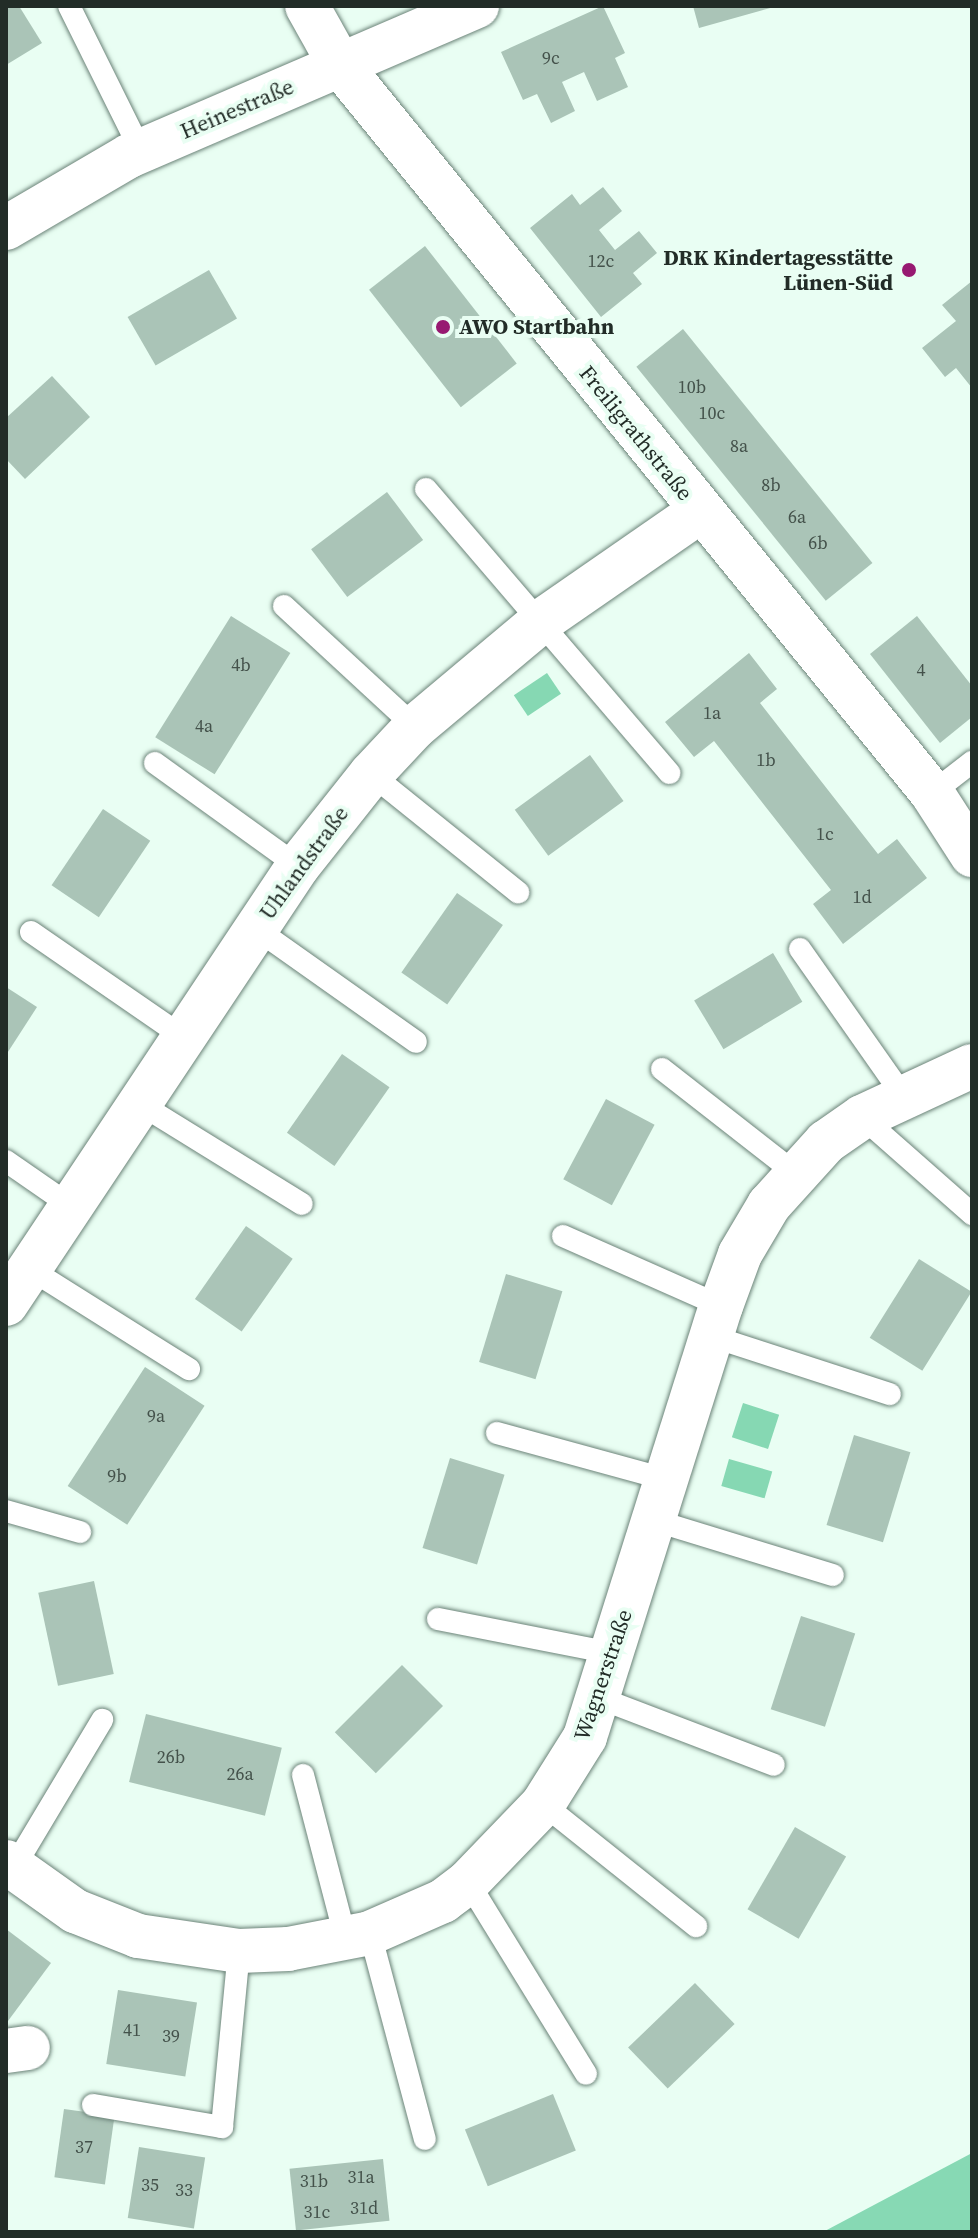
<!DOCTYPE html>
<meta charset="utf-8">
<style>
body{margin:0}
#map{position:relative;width:978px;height:2238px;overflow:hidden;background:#e9fef3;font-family:"Source Serif 4",serif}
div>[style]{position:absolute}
.forest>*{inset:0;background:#87d9b4}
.water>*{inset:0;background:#86d8b3;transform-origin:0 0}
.building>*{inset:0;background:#aac4b7;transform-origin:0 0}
.roads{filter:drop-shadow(0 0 2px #6b8378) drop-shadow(0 0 2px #6b8378)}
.lane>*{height:22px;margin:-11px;padding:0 11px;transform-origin:11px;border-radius:11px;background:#fff}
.street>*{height:44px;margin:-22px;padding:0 22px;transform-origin:22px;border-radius:22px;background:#fff}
.dots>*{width:22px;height:22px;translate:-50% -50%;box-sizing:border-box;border:4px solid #e9fef3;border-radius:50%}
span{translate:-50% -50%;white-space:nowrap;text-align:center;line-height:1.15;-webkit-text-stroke:8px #e9fef3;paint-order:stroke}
.number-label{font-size:18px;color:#44524b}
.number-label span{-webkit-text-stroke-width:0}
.street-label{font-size:22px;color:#222c27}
.poi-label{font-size:22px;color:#222c27;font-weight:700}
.right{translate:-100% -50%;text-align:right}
.left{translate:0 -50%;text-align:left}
.frame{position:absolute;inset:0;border:8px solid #222c27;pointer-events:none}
</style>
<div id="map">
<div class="forest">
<i style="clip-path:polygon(972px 2153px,972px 2232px,823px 2232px)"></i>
</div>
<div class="water">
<i style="left:547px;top:673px;width:25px;height:40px;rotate:56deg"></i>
<i style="left:743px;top:1403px;width:38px;height:36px;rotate:18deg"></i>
<i style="left:729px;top:1459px;width:45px;height:28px;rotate:16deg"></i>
</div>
<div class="building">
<i style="clip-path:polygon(6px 6px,19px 6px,42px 43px,6px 65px)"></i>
<i style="clip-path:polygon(603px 6px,625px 53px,615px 58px,628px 87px,597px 101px,584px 72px,562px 82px,575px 111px,551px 123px,537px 94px,523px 100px,501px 52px)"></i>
<i style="clip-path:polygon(693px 6px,774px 6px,774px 7px,699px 28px)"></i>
<i style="clip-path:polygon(603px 187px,622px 211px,599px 230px,615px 250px,639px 231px,657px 253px,633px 273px,642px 284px,601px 317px,530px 228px,572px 194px,580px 205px)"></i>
<i style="left:425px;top:246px;width:149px;height:71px;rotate:52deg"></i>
<i style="left:209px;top:270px;width:56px;height:94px;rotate:60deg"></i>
<i style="clip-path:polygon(972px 281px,972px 388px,956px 368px,945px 377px,922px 348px,956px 321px,942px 305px)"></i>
<i style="left:683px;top:329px;width:301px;height:60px;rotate:51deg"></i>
<i style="clip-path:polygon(52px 376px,90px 417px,25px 479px,6px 459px,6px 418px)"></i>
<i style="left:387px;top:492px;width:60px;height:95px;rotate:53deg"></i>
<i style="left:231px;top:616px;width:70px;height:143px;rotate:32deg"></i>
<i style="clip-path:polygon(917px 616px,972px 686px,972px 717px,940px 743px,870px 654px)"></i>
<i style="clip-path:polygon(749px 653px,777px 689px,760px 703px,878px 854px,897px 839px,927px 878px,843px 944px,813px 904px,831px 890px,714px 741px,694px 757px,665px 722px)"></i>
<i style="left:590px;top:755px;width:57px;height:93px;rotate:54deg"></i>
<i style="left:103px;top:809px;width:57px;height:92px;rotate:34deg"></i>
<i style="left:457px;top:893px;width:56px;height:97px;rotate:35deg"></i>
<i style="left:773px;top:953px;width:57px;height:92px;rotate:59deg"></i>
<i style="clip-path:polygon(6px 987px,37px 1007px,6px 1055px)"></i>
<i style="left:342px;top:1054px;width:58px;height:96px;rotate:35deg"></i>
<i style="left:606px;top:1099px;width:55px;height:91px;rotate:28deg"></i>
<i style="left:246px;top:1226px;width:57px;height:89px;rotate:35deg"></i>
<i style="left:919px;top:1259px;width:62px;height:93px;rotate:32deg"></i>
<i style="left:506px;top:1274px;width:59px;height:92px;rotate:17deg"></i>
<i style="left:145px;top:1367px;width:71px;height:142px;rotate:33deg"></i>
<i style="left:854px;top:1435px;width:59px;height:94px;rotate:17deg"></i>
<i style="left:450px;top:1458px;width:57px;height:94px;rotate:17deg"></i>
<i style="left:94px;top:1581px;width:95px;height:57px;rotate:78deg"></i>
<i style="left:801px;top:1616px;width:57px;height:98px;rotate:18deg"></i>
<i style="left:402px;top:1665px;width:58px;height:95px;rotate:45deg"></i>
<i style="left:146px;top:1714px;width:140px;height:70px;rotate:14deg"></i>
<i style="left:795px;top:1827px;width:59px;height:95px;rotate:30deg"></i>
<i style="clip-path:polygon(6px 1929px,51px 1963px,8px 2021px,6px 2019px)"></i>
<i style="left:695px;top:1983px;width:57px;height:93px;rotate:46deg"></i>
<i style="left:118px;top:1990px;width:80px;height:75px;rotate:9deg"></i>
<i style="left:553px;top:2094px;width:61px;height:95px;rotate:68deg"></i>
<i style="left:64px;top:2109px;width:51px;height:69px;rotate:8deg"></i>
<i style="left:139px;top:2147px;width:67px;height:72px;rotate:9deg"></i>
<i style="left:383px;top:2159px;width:62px;height:94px;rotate:84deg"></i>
</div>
<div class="roads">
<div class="lane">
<i style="left:69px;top:6px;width:162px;rotate:63.6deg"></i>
<i style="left:426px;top:489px;width:374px;rotate:49.4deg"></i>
<i style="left:284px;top:606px;width:178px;rotate:42.7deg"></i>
<i style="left:155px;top:763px;width:176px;rotate:35.8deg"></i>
<i style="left:371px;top:774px;width:189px;rotate:38.8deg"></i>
<i style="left:932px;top:793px;width:51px;rotate:-37.8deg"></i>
<i style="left:255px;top:928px;width:197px;rotate:35.3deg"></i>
<i style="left:31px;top:932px;width:185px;rotate:34.6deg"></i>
<i style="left:800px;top:949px;width:177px;rotate:54.9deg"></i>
<i style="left:662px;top:1069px;width:169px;rotate:38deg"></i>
<i style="left:140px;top:1104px;width:190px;rotate:31.7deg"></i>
<i style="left:862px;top:1117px;width:147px;rotate:41.4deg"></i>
<i style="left:6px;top:1161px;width:79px;rotate:34.7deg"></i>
<i style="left:563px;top:1236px;width:173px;rotate:23.9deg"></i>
<i style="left:30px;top:1269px;width:188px;rotate:32.2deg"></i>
<i style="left:711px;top:1336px;width:188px;rotate:18deg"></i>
<i style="left:497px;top:1433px;width:174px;rotate:15.3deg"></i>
<i style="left:6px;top:1511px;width:77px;rotate:15.8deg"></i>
<i style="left:653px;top:1520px;width:188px;rotate:17deg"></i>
<i style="left:438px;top:1619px;width:176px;rotate:11.1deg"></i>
<i style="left:599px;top:1698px;width:187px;rotate:20.9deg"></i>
<i style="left:303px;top:1775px;width:171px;rotate:75.4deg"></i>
<i style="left:543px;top:1804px;width:196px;rotate:38.6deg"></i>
<i style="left:13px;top:1869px;width:174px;rotate:-59.1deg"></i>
<i style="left:468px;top:1882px;width:225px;rotate:58.4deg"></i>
<i style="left:370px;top:1933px;width:213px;rotate:75.1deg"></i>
<i style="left:93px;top:2105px;width:131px;rotate:9.7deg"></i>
<i style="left:222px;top:2127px;width:177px;rotate:-84.5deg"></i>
</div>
<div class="street">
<i style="left:307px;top:6px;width:68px;rotate:60.8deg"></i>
<i style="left:340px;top:65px;width:938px;rotate:50.88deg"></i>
<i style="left:932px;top:793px;width:74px;rotate:57.2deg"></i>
<i style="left:6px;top:228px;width:143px;rotate:-30.3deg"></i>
<i style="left:129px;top:156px;width:379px;rotate:-23.3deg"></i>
<i style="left:6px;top:1304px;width:526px;rotate:-56.31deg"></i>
<i style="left:298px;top:866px;width:117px;rotate:-51.6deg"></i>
<i style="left:371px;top:774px;width:64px;rotate:-46.9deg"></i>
<i style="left:415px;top:727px;width:163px;rotate:-40deg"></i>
<i style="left:540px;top:622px;width:193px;rotate:-34.7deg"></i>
<i style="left:6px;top:1862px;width:85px;rotate:35.4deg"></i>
<i style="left:75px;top:1911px;width:68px;rotate:21.6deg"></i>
<i style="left:138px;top:1936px;width:102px;rotate:8.4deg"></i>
<i style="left:239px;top:1951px;width:49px;rotate:-2.3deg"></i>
<i style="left:288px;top:1949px;width:84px;rotate:-11deg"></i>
<i style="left:370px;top:1933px;width:80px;rotate:-23.7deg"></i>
<i style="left:443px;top:1901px;width:31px;rotate:-37deg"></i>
<i style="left:468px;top:1882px;width:108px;rotate:-46.1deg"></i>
<i style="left:543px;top:1804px;width:79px;rotate:-57.9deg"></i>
<i style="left:585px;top:1737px;width:452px;rotate:-72.5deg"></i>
<i style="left:721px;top:1306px;width:55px;rotate:-69.9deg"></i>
<i style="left:740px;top:1254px;width:57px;rotate:-59.4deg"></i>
<i style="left:769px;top:1205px;width:85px;rotate:-47.9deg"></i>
<i style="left:826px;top:1142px;width:44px;rotate:-34.8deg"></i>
<i style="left:862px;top:1117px;width:121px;rotate:-24.9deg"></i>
<i style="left:6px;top:2051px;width:22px;rotate:-8deg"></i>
</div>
</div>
<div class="dots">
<i style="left:909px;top:270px;background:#971971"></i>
<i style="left:443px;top:327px;background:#971971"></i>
</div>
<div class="number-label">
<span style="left:551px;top:58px">9c</span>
<span style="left:601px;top:261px">12c</span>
<span style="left:692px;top:387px">10b</span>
<span style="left:712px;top:413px">10c</span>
<span style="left:739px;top:446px">8a</span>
<span style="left:771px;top:485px">8b</span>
<span style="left:797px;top:517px">6a</span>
<span style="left:818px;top:543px">6b</span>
<span style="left:241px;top:665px">4b</span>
<span style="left:921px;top:670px">4</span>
<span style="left:712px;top:713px">1a</span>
<span style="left:204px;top:726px">4a</span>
<span style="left:766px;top:760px">1b</span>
<span style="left:825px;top:834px">1c</span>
<span style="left:862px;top:897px">1d</span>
<span style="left:156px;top:1416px">9a</span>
<span style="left:117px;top:1476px">9b</span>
<span style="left:171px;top:1757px">26b</span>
<span style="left:240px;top:1774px">26a</span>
<span style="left:132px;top:2030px">41</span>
<span style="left:171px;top:2036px">39</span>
<span style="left:84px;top:2147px">37</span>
<span style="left:361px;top:2177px">31a</span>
<span style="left:314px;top:2181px">31b</span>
<span style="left:150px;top:2185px">35</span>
<span style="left:184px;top:2190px">33</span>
<span style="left:364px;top:2208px">31d</span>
<span style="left:317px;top:2212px">31c</span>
</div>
<div class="street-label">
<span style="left:237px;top:109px;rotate:-23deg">Heinestraße</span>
<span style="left:636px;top:433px;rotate:51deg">Freiligrathstraße</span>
<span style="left:304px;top:863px;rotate:-54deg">Uhlandstraße</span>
<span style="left:603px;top:1675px;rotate:-71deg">Wagnerstraße</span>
</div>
<div class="poi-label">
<span class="right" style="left:893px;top:270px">DRK Kindertagesstätte<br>Lünen-Süd</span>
<span class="left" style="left:459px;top:327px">AWO Startbahn</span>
</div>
<div class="frame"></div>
</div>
